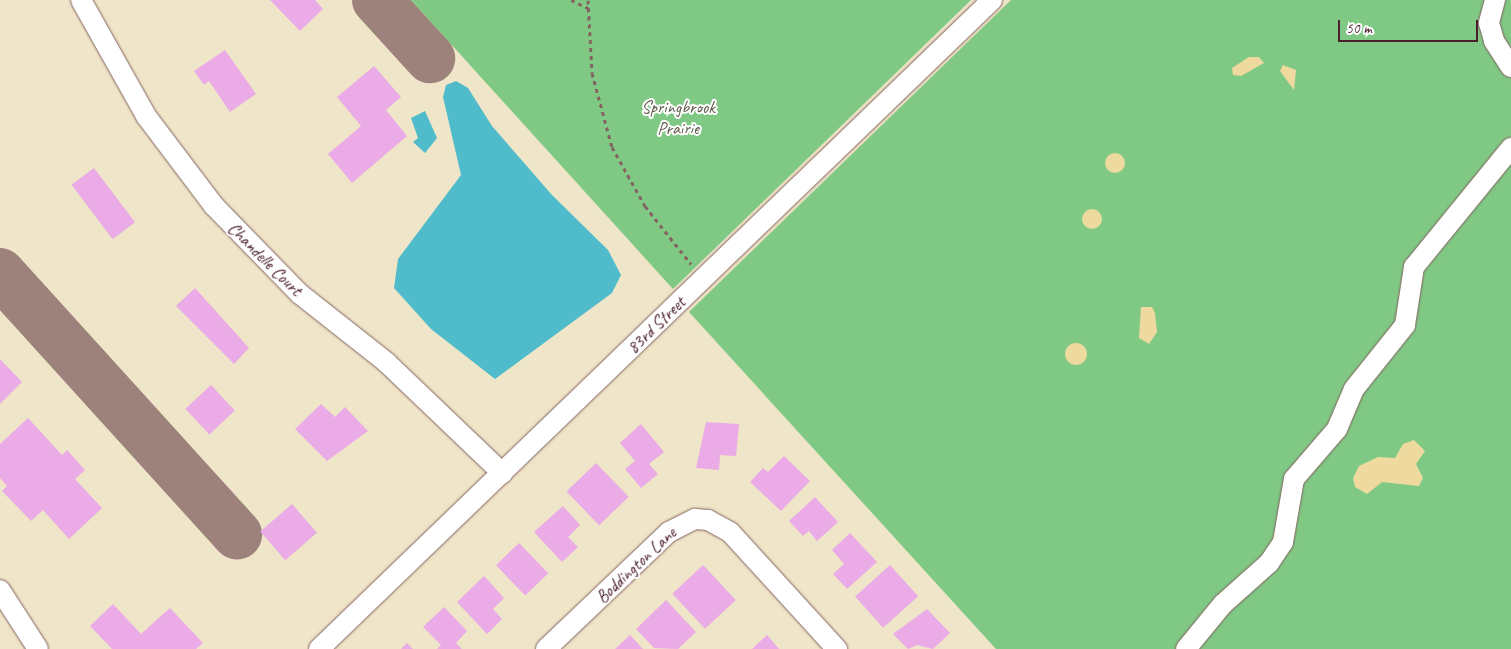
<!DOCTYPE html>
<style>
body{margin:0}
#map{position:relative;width:1511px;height:649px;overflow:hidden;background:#efe5c8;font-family:Caveat,sans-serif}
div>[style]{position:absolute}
.green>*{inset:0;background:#80c985}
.sand>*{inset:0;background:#eeda9e}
.round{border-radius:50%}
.water>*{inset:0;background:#50bccb}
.taxiway>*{height:50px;margin:-25px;padding:0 25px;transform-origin:25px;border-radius:25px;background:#9c827a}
.building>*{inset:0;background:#eaabe6;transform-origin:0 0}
.path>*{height:3px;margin-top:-1.5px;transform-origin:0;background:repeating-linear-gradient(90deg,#846462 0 4px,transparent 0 8px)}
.roads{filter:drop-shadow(0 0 1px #846462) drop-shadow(0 0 1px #846462)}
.minor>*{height:20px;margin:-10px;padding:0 10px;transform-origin:10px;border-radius:10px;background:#fff}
span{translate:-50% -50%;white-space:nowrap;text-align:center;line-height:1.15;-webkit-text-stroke:4px #fff;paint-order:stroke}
.park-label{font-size:18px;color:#5d5a4a}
.street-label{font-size:18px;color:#4a1f2b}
.scale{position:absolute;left:1338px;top:20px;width:140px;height:22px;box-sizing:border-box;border:2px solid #4a1f2b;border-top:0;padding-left:6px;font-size:15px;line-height:18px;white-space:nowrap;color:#4a1f2b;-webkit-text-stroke:4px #fff;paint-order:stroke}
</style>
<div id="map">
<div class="green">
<i style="clip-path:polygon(411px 0,971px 0,673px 289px)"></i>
<i style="clip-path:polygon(1011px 0,1511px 0,1511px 649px,996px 649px,689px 312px)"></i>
</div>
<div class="sand">
<i style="clip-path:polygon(1249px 57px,1259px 57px,1264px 63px,1241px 76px,1233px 75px,1232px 68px)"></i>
<i style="clip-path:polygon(1283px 65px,1296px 70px,1294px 90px,1280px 71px)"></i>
<i class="round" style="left:1105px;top:153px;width:20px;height:20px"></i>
<i class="round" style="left:1082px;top:209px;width:20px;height:20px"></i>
<i style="clip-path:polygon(1141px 307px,1152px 307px,1155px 313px,1157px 332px,1149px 344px,1139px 338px)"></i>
<i class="round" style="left:1065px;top:343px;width:22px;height:22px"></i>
<i style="clip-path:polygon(1414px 440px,1425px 451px,1416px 464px,1423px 478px,1419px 486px,1382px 482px,1367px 494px,1355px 487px,1353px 478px,1359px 466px,1378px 457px,1395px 458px,1403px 444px)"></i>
</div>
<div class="water">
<i style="clip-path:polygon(456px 81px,468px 88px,492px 126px,552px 195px,608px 250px,621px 275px,612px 293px,495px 379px,431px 329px,394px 288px,398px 259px,461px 175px,443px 97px,446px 85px)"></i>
<i style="clip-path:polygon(425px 111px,437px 138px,425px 153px,413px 142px,418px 138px,411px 118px)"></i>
</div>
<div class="taxiway">
<i style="left:377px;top:0;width:79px;rotate:47.6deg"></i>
<i style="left:0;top:273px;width:353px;rotate:47.8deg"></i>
</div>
<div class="building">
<i style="clip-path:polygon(270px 0,315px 0,323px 9px,300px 31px)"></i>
<i style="clip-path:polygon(225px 50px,256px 94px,230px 112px,209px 81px,204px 85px,194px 71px)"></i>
<i style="clip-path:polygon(374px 66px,401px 97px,386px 110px,407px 136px,352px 183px,328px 154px,361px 126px,337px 97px)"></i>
<i style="left:94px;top:168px;width:68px;height:28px;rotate:53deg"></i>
<i style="clip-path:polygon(195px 288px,249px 348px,234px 364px,176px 306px)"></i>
<i style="clip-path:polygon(0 359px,22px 382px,0 404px)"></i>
<i style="left:211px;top:385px;width:35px;height:35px;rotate:47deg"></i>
<i style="clip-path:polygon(321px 404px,335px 417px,345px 407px,368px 431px,327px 461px,295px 429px)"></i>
<i style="clip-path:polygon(28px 418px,62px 455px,67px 450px,85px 470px,75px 479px,102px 508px,69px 539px,43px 510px,31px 521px,2px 491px,7px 486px,0 478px,0 444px)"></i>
<i style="clip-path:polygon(706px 422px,739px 424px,736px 456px,720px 455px,719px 470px,696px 468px)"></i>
<i style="clip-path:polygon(641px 424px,664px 452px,649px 464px,658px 474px,641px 488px,625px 469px,635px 461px,620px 443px)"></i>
<i style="clip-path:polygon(784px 456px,810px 481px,781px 511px,750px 482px,763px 468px,768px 472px)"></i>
<i style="left:596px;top:463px;width:47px;height:41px;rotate:46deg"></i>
<i style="clip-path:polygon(815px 497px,838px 522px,817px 541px,809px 531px,803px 536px,789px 521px)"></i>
<i style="left:292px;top:504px;width:38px;height:42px;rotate:49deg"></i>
<i style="clip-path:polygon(563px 506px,580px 525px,568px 537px,578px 547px,562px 562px,534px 532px)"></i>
<i style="clip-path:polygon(850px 533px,877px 562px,847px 589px,833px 574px,844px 564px,832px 550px)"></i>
<i style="left:519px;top:543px;width:42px;height:32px;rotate:46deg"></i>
<i style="left:703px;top:565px;width:48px;height:42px;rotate:47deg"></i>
<i style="left:890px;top:565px;width:42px;height:47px;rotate:48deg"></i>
<i style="clip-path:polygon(484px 576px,504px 598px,493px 609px,502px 619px,487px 634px,457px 602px)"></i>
<i style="clip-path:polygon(666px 600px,696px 632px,678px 649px,654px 648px,636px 629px)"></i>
<i style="clip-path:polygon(113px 604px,141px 634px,170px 608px,203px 643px,196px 649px,112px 649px,90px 626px)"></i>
<i style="clip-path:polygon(444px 607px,467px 631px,456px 643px,462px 649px,437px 649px,441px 645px,423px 627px)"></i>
<i style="clip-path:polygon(927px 609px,950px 633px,933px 649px,917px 645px,908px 649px,893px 634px)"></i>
<i style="clip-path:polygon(630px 635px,643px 649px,615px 649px)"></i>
<i style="clip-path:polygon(767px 635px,779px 649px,752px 649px)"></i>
<i style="clip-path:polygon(407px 643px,413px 649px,401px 649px)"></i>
</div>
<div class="path">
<i style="left:571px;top:0;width:19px;rotate:25deg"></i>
<i style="left:588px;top:0;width:73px;rotate:86.9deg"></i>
<i style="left:592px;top:73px;width:77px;rotate:74.9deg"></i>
<i style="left:612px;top:147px;width:68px;rotate:60.8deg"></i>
<i style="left:645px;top:206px;width:74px;rotate:51.6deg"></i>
</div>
<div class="roads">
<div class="minor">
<i style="left:81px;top:0;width:133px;rotate:60.7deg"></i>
<i style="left:146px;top:116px;width:113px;rotate:52.9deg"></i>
<i style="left:214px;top:206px;width:123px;rotate:45.7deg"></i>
<i style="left:300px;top:294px;width:110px;rotate:38.3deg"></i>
<i style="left:386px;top:362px;width:161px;rotate:43.7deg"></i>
<i style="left:1495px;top:0;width:24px;rotate:105deg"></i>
<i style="left:1489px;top:23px;width:19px;rotate:74deg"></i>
<i style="left:1494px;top:41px;width:31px;rotate:57deg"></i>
<i style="left:0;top:590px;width:70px;rotate:57.2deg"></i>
<i style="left:319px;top:649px;width:935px;rotate:-43.96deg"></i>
<i style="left:546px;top:649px;width:170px;rotate:-43.6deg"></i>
<i style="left:669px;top:532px;width:29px;rotate:-27deg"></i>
<i style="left:695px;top:519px;width:13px;rotate:4deg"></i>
<i style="left:708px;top:520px;width:25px;rotate:29deg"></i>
<i style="left:730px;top:532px;width:159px;rotate:47.6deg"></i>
<i style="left:1186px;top:649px;width:58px;rotate:-50.6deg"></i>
<i style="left:1223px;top:604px;width:62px;rotate:-41.7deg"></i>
<i style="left:1269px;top:563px;width:25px;rotate:-56deg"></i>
<i style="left:1283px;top:542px;width:64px;rotate:-80.1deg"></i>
<i style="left:1294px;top:479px;width:66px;rotate:-49.3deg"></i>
<i style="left:1337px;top:429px;width:43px;rotate:-67deg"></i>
<i style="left:1354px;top:389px;width:82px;rotate:-51.4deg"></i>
<i style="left:1405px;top:325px;width:59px;rotate:-81.2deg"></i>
<i style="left:1414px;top:267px;width:154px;rotate:-50.8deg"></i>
</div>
</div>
<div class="park-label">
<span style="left:678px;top:118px">Springbrook<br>Prairie</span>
</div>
<div class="street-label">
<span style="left:265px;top:259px;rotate:45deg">Chandelle Court</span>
<span style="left:656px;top:325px;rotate:-44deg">83rd Street</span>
<span style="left:636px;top:565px;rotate:-43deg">Boddington Lane</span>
</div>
<div class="scale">50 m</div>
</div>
